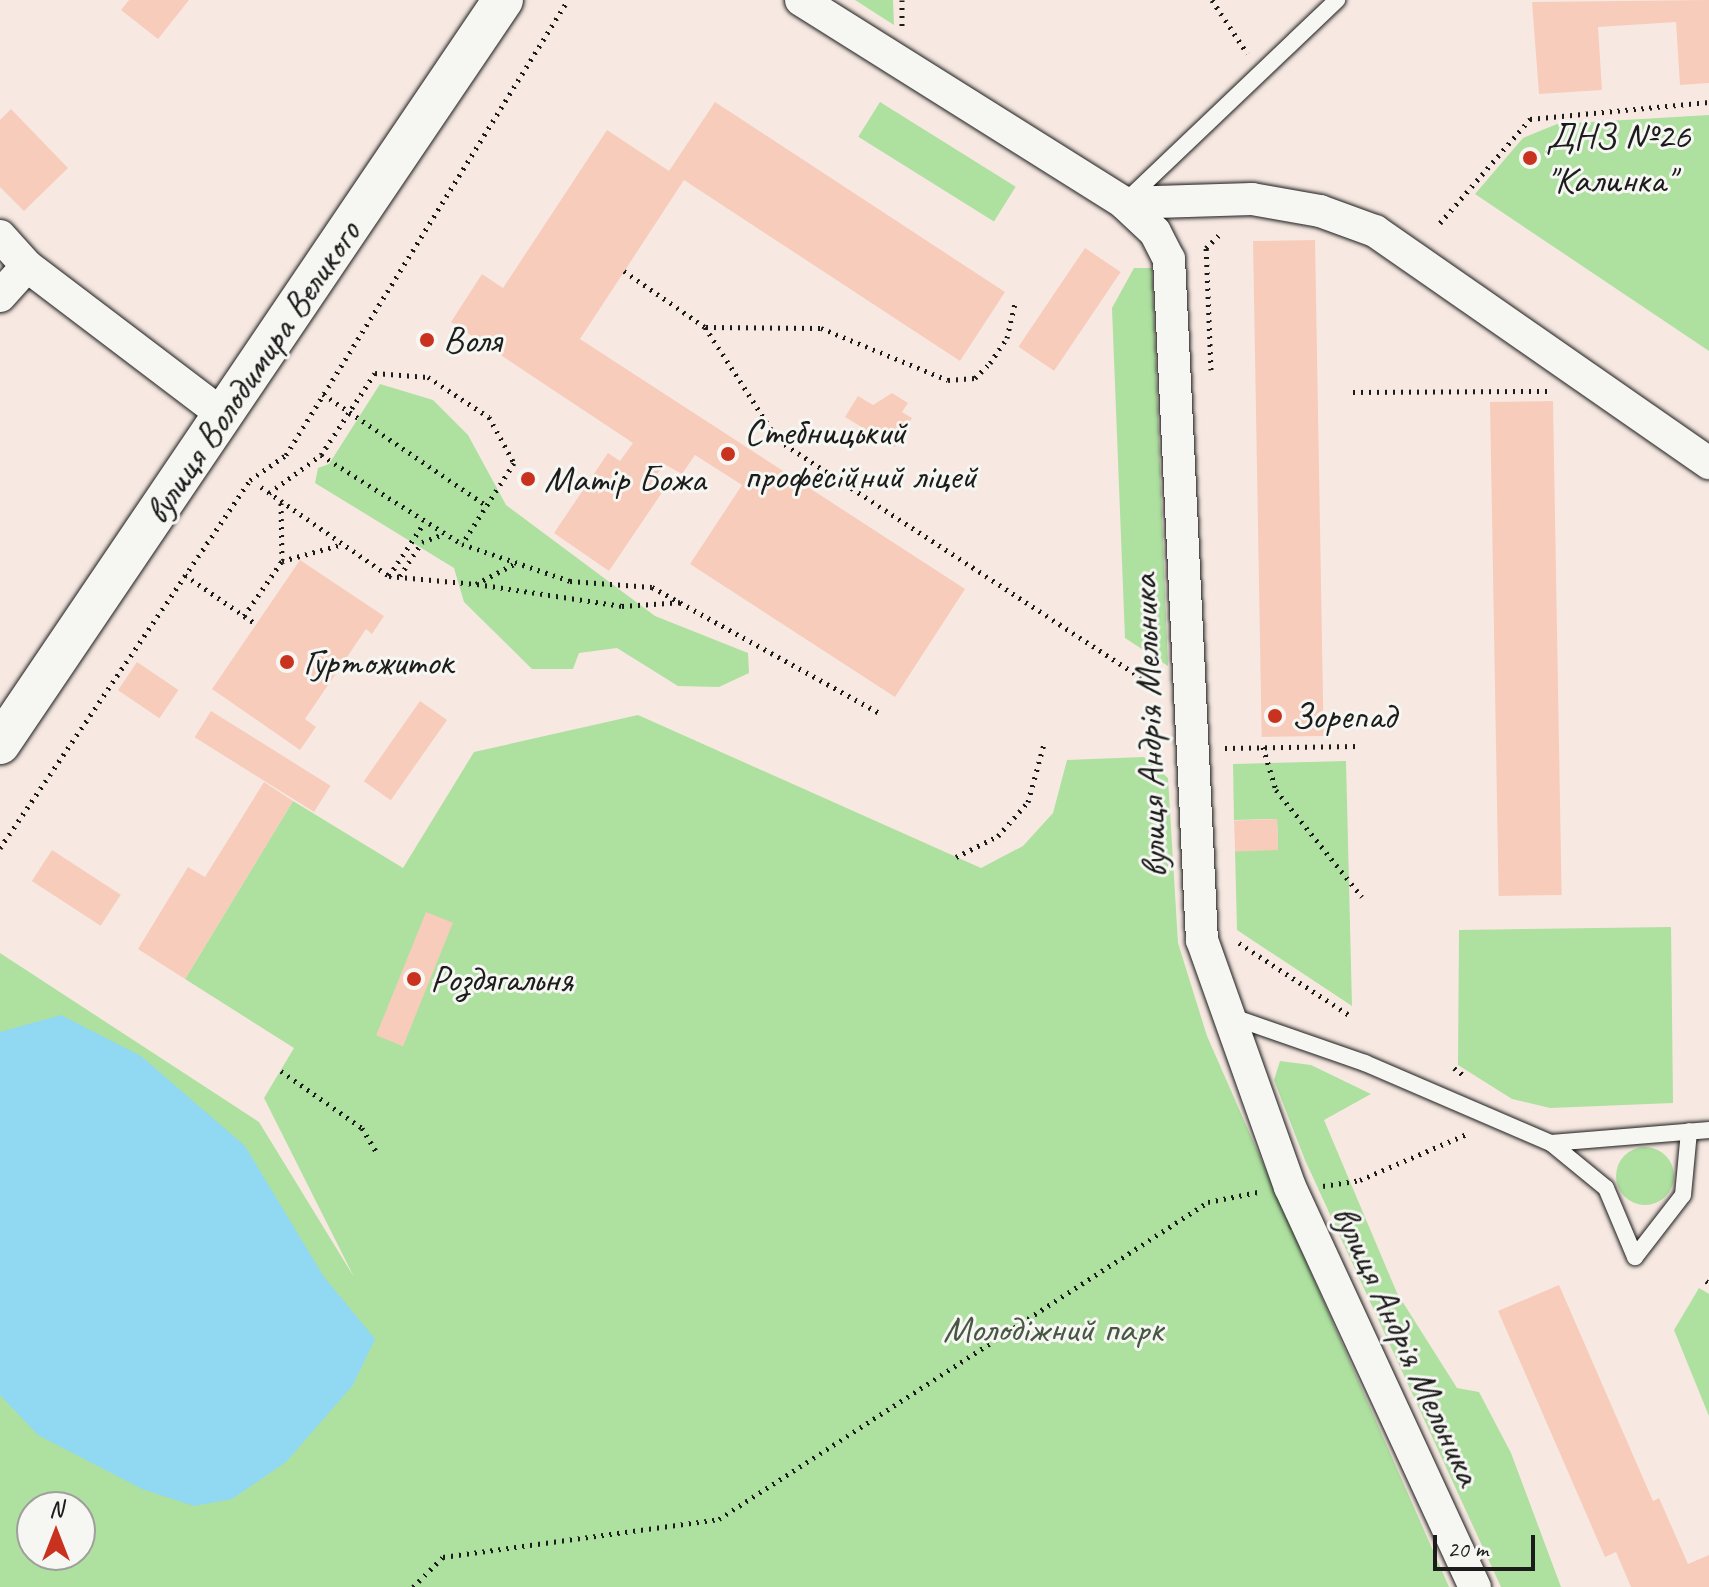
<!DOCTYPE html>
<meta charset="utf-8">
<style>
body{margin:0}
#map{position:relative;width:1709px;height:1587px;overflow:hidden;background:#f7e9e2;font-family:Caveat,sans-serif}
div>[style]{position:absolute}
.green>*{inset:0;background:#aee0a0;transform-origin:0 0}
.round{border-radius:50%}
.water>*{inset:0;background:#91d8f3}
.building>*{inset:0;background:#f8ccbb;transform-origin:0 0}
.path>*{height:5px;margin-top:-2.5px;transform-origin:0;background:repeating-linear-gradient(90deg,#1c1c1c 0 2px,transparent 0 8px)}
.roads{filter:drop-shadow(0 0 2px #1c1c1c) drop-shadow(0 0 2px #1c1c1c)}
.service>*{height:16px;margin:-8px;padding:0 8px;transform-origin:8px;border-radius:8px;background:#f6f6f2}
.minor>*{height:32px;margin:-16px;padding:0 16px;transform-origin:16px;border-radius:16px;background:#f6f6f2}
.tertiary>*{height:40px;margin:-20px;padding:0 20px;transform-origin:20px;border-radius:20px;background:#f6f6f2}
.dots>*{width:22px;height:22px;translate:-50% -50%;box-sizing:border-box;border:4px solid #f6f6f2;border-radius:50%}
span{translate:-50% -50%;white-space:nowrap;text-align:center;line-height:1.15;-webkit-text-stroke:6px #f6f6f2;paint-order:stroke}
.poi-label{font-size:38px;color:#1c1c1c}
.left{translate:0 -50%;text-align:left}
.street-label{font-size:38px;color:#1c1c1c}
.park-label{font-size:38px;color:#485744}
.north{position:absolute;left:16px;top:1491px;width:80px;height:80px;box-sizing:border-box;background:#f6f6f2;border:2px solid #9f9f9c;border-radius:50%;rotate:0deg;font-size:22px;font-weight:700;line-height:32px;text-align:center;color:#1c1c1c}
.north::after{content:'';display:block;margin:auto;width:28px;height:36px;background:#c8321e;clip-path:polygon(50% 0,100% 100%,50% 72%,0 100%)}
.scale{position:absolute;left:1433px;top:1535px;width:102px;height:36px;box-sizing:border-box;border:4px solid #1c1c1c;border-top:0;padding-left:10px;font-size:24px;line-height:28px;white-space:nowrap;color:#1c1c1c;-webkit-text-stroke:6px #f6f6f2;paint-order:stroke}
</style>
<div id="map">
<div class="green">
<i style="clip-path:polygon(855px 0,893px 0,894px 25px)"></i>
<i style="left:880px;top:102px;width:160px;height:41px;rotate:32deg"></i>
<i style="clip-path:polygon(1709px 115px,1709px 351px,1475px 194px,1523px 138px,1557px 124px)"></i>
<i style="clip-path:polygon(1134px 268px,1152px 268px,1168px 666px,1125px 638px,1112px 308px)"></i>
<i style="clip-path:polygon(380px 384px,433px 400px,468px 435px,506px 505px,655px 616px,748px 653px,749px 673px,719px 687px,678px 686px,617px 648px,579px 653px,573px 669px,532px 669px,464px 602px,454px 568px,315px 483px,318px 468px,329px 464px)"></i>
<i style="clip-path:polygon(evenodd,638px 715px,981px 868px,1023px 846px,1053px 813px,1067px 760px,1144px 757px,1168px 778px,1178px 943px,1207px 1036px,1449px 1587px,0 1587px,0 953px,259px 1122px,354px 1277px,264px 1098px,294px 1048px,185px 979px,293px 801px,403px 868px,474px 752px,638px 715px,32px 1507px,80px 1507px,80px 1555px,32px 1555px,32px 1507px)"></i>
<i style="clip-path:polygon(1346px 761px,1352px 1006px,1237px 930px,1235px 851px,1278px 849px,1277px 819px,1234px 820px,1233px 764px)"></i>
<i style="clip-path:polygon(1671px 927px,1673px 1103px,1550px 1108px,1512px 1099px,1458px 1065px,1459px 930px)"></i>
<i style="clip-path:polygon(1280px 1061px,1311px 1065px,1371px 1094px,1324px 1120px,1397px 1293px,1457px 1388px,1479px 1392px,1511px 1453px,1561px 1587px,1501px 1587px,1305px 1160px,1274px 1080px)"></i>
<i class="round" style="left:1616px;top:1147px;width:58px;height:58px"></i>
<i style="clip-path:polygon(1699px 1288px,1709px 1294px,1709px 1416px,1674px 1330px)"></i>
</div>
<div class="water">
<i style="clip-path:polygon(61px 1015px,141px 1056px,245px 1146px,324px 1277px,375px 1339px,353px 1385px,286px 1462px,232px 1499px,194px 1506px,142px 1489px,38px 1435px,0 1395px,0 1032px)"></i>
</div>
<div class="building">
<i style="clip-path:polygon(129px 0,189px 0,158px 39px,121px 10px)"></i>
<i style="clip-path:polygon(1709px 0,1709px 83px,1680px 85px,1676px 22px,1598px 27px,1602px 90px,1539px 94px,1532px 2px)"></i>
<i style="clip-path:polygon(715px 102px,1005px 292px,960px 361px,684px 180px,580px 339px,965px 589px,895px 697px,690px 564px,742px 485px,695px 455px,682px 474px,664px 464px,651px 483px,663px 491px,609px 571px,554px 533px,608px 453px,620px 461px,633px 443px,451px 322px,482px 274px,503px 288px,607px 130px,669px 171px)"></i>
<i style="clip-path:polygon(11px 109px,68px 168px,24px 211px,0 187px,0 120px)"></i>
<i style="left:1315px;top:240px;width:496px;height:62px;rotate:89deg"></i>
<i style="left:1085px;top:248px;width:43px;height:119px;rotate:34deg"></i>
<i style="clip-path:polygon(892px 393px,908px 403px,902px 412px,912px 418px,895px 447px,845px 417px,858px 396px,873px 405px)"></i>
<i style="left:1553px;top:401px;width:494px;height:63px;rotate:89deg"></i>
<i style="clip-path:polygon(300px 560px,384px 616px,372px 634px,366px 629px,305px 719px,316px 727px,300px 750px,212px 689px)"></i>
<i style="left:137px;top:662px;width:50px;height:34px;rotate:34deg"></i>
<i style="left:420px;top:701px;width:33px;height:98px;rotate:35deg"></i>
<i style="left:211px;top:711px;width:141px;height:31px;rotate:32deg"></i>
<i style="clip-path:polygon(264px 782px,293px 801px,185px 979px,138px 949px,188px 867px,205px 877px)"></i>
<i style="left:1277px;top:819px;width:31px;height:43px;rotate:88deg"></i>
<i style="left:52px;top:850px;width:82px;height:37px;rotate:33deg"></i>
<i style="left:426px;top:912px;width:29px;height:133px;rotate:22deg"></i>
<i style="clip-path:polygon(1559px 1285px,1653px 1501px,1659px 1498px,1688px 1564px,1709px 1555px,1709px 1587px,1631px 1587px,1616px 1552px,1605px 1557px,1498px 1311px)"></i>
</div>
<div class="path">
<i style="left:902px;top:0;width:27px;rotate:90deg"></i>
<i style="left:1212px;top:0;width:64px;rotate:56.6deg"></i>
<i style="left:1440px;top:223px;width:138px;rotate:-49.1deg"></i>
<i style="left:1530px;top:119px;width:180px;rotate:-5.4deg"></i>
<i style="left:624px;top:271px;width:98px;rotate:34.7deg"></i>
<i style="left:705px;top:327px;width:135px;rotate:57.1deg"></i>
<i style="left:778px;top:440px;width:454px;rotate:33.2deg"></i>
<i style="left:706px;top:327px;width:115px;rotate:0.5deg"></i>
<i style="left:821px;top:328px;width:137px;rotate:22.3deg"></i>
<i style="left:948px;top:380px;width:27px;rotate:-4deg"></i>
<i style="left:975px;top:378px;width:21px;rotate:-45deg"></i>
<i style="left:990px;top:363px;width:30px;rotate:-56deg"></i>
<i style="left:1007px;top:338px;width:39px;rotate:-77deg"></i>
<i style="left:1211px;top:370px;width:122px;rotate:-92.3deg"></i>
<i style="left:1206px;top:248px;width:20px;rotate:-45deg"></i>
<i style="left:1353px;top:392px;width:194px;rotate:-0.3deg"></i>
<i style="left:323px;top:394px;width:197px;rotate:34.3deg"></i>
<i style="left:321px;top:455px;width:98px;rotate:-56.6deg"></i>
<i style="left:375px;top:373px;width:53px;rotate:4.3deg"></i>
<i style="left:428px;top:377px;width:73px;rotate:33.3deg"></i>
<i style="left:489px;top:417px;width:52px;rotate:61.5deg"></i>
<i style="left:514px;top:463px;width:96px;rotate:122.7deg"></i>
<i style="left:261px;top:487px;width:156px;rotate:34.8deg"></i>
<i style="left:389px;top:576px;width:87px;rotate:5.3deg"></i>
<i style="left:476px;top:584px;width:43px;rotate:-27.8deg"></i>
<i style="left:269px;top:493px;width:64px;rotate:-36.2deg"></i>
<i style="left:321px;top:455px;width:167px;rotate:32.3deg"></i>
<i style="left:462px;top:544px;width:114px;rotate:18.9deg"></i>
<i style="left:570px;top:581px;width:82px;rotate:4.2deg"></i>
<i style="left:652px;top:587px;width:260px;rotate:29deg"></i>
<i style="left:281px;top:503px;width:57px;rotate:89deg"></i>
<i style="left:185px;top:575px;width:86px;rotate:34.6deg"></i>
<i style="left:389px;top:576px;width:64px;rotate:-56.6deg"></i>
<i style="left:400px;top:576px;width:40px;rotate:-57.1deg"></i>
<i style="left:422px;top:542px;width:20px;rotate:-20deg"></i>
<i style="left:477px;top:584px;width:147px;rotate:8.6deg"></i>
<i style="left:622px;top:606px;width:62px;rotate:-3.7deg"></i>
<i style="left:244px;top:616px;width:67px;rotate:-55.4deg"></i>
<i style="left:282px;top:561px;width:63px;rotate:-15.6deg"></i>
<i style="left:1263px;top:747px;width:45px;rotate:73.2deg"></i>
<i style="left:1276px;top:790px;width:137px;rotate:51.2deg"></i>
<i style="left:1225px;top:748px;width:134px;rotate:-0.9deg"></i>
<i style="left:0;top:848px;width:445px;rotate:-55.8deg"></i>
<i style="left:250px;top:480px;width:44px;rotate:-34.8deg"></i>
<i style="left:286px;top:455px;width:535px;rotate:-58.21deg"></i>
<i style="left:956px;top:857px;width:47px;rotate:-26.6deg"></i>
<i style="left:998px;top:836px;width:45px;rotate:-48.6deg"></i>
<i style="left:1028px;top:802px;width:60px;rotate:-74.6deg"></i>
<i style="left:1239px;top:943px;width:135px;rotate:33.2deg"></i>
<i style="left:1454px;top:1068px;width:15px;rotate:37deg"></i>
<i style="left:281px;top:1071px;width:99px;rotate:35.1deg"></i>
<i style="left:362px;top:1128px;width:27px;rotate:59deg"></i>
<i style="left:1323px;top:1186px;width:37px;rotate:-9deg"></i>
<i style="left:1360px;top:1180px;width:116px;rotate:-23.3deg"></i>
<i style="left:1706px;top:1281px;width:4px;rotate:34deg"></i>
<i style="left:413px;top:1587px;width:42px;rotate:-45deg"></i>
<i style="left:443px;top:1557px;width:279px;rotate:-7.8deg"></i>
<i style="left:719px;top:1519px;width:583px;rotate:-32.95deg"></i>
<i style="left:1208px;top:1202px;width:51px;rotate:-11.3deg"></i>
</div>
<div class="roads">
<div class="service">
<i style="left:1128px;top:199px;width:289px;rotate:-43.6deg"></i>
<i style="left:1227px;top:1015px;width:146px;rotate:19.2deg"></i>
<i style="left:1365px;top:1063px;width:202px;rotate:23.3deg"></i>
<i style="left:1551px;top:1143px;width:71px;rotate:39.3deg"></i>
<i style="left:1606px;top:1188px;width:75px;rotate:67.2deg"></i>
<i style="left:1635px;top:1257px;width:78px;rotate:-52.3deg"></i>
<i style="left:1683px;top:1195px;width:64px;rotate:-84.6deg"></i>
<i style="left:1551px;top:1143px;width:159px;rotate:-4.7deg"></i>
</div>
<div class="minor">
<i style="left:801px;top:0;width:381px;rotate:32.1deg"></i>
<i style="left:1124px;top:203px;width:42px;rotate:43.1deg"></i>
<i style="left:1155px;top:232px;width:30px;rotate:63deg"></i>
<i style="left:1169px;top:259px;width:682px;rotate:87.23deg"></i>
<i style="left:1202px;top:940px;width:262px;rotate:70.4deg"></i>
<i style="left:1290px;top:1187px;width:441px;rotate:65.2deg"></i>
<i style="left:1124px;top:203px;width:128px;rotate:-1.8deg"></i>
<i style="left:1252px;top:199px;width:69px;rotate:10deg"></i>
<i style="left:1320px;top:211px;width:59px;rotate:20deg"></i>
<i style="left:1375px;top:231px;width:407px;rotate:34.8deg"></i>
<i style="left:0;top:236px;width:40px;rotate:48deg"></i>
<i style="left:27px;top:266px;width:246px;rotate:37.2deg"></i>
<i style="left:0;top:296px;width:40px;rotate:-48deg"></i>
</div>
<div class="tertiary">
<i style="left:0;top:744px;width:898px;rotate:-55.94deg"></i>
</div>
</div>
<div class="dots">
<i style="left:1530px;top:158px;background:#c8321e"></i>
<i style="left:427px;top:340px;background:#c8321e"></i>
<i style="left:728px;top:454px;background:#c8321e"></i>
<i style="left:528px;top:479px;background:#c8321e"></i>
<i style="left:287px;top:662px;background:#c8321e"></i>
<i style="left:1275px;top:716px;background:#c8321e"></i>
<i style="left:414px;top:979px;background:#c8321e"></i>
</div>
<div class="poi-label">
<span class="left" style="left:1546px;top:158px">ДНЗ №26<br>"Калинка"</span>
<span class="left" style="left:443px;top:340px">Воля</span>
<span class="left" style="left:744px;top:454px">Стебницький<br>професійний ліцей</span>
<span class="left" style="left:544px;top:479px">Матір Божа</span>
<span class="left" style="left:303px;top:662px">Гуртожиток</span>
<span class="left" style="left:1291px;top:716px">Зорепад</span>
<span class="left" style="left:430px;top:979px">Роздягальня</span>
</div>
<div class="street-label">
<span style="left:252px;top:372px;rotate:-56deg">вулиця Володимира Великого</span>
<span style="left:1149px;top:726px;rotate:-92deg">вулиця Андрія Мельника</span>
<span style="left:1407px;top:1345px;rotate:65deg">вулиця Андрія Мельника</span>
</div>
<div class="park-label">
<span style="left:1053px;top:1329px">Молодіжний парк</span>
</div>
<div class="north">N</div>
<div class="scale">20 m</div>
</div>
